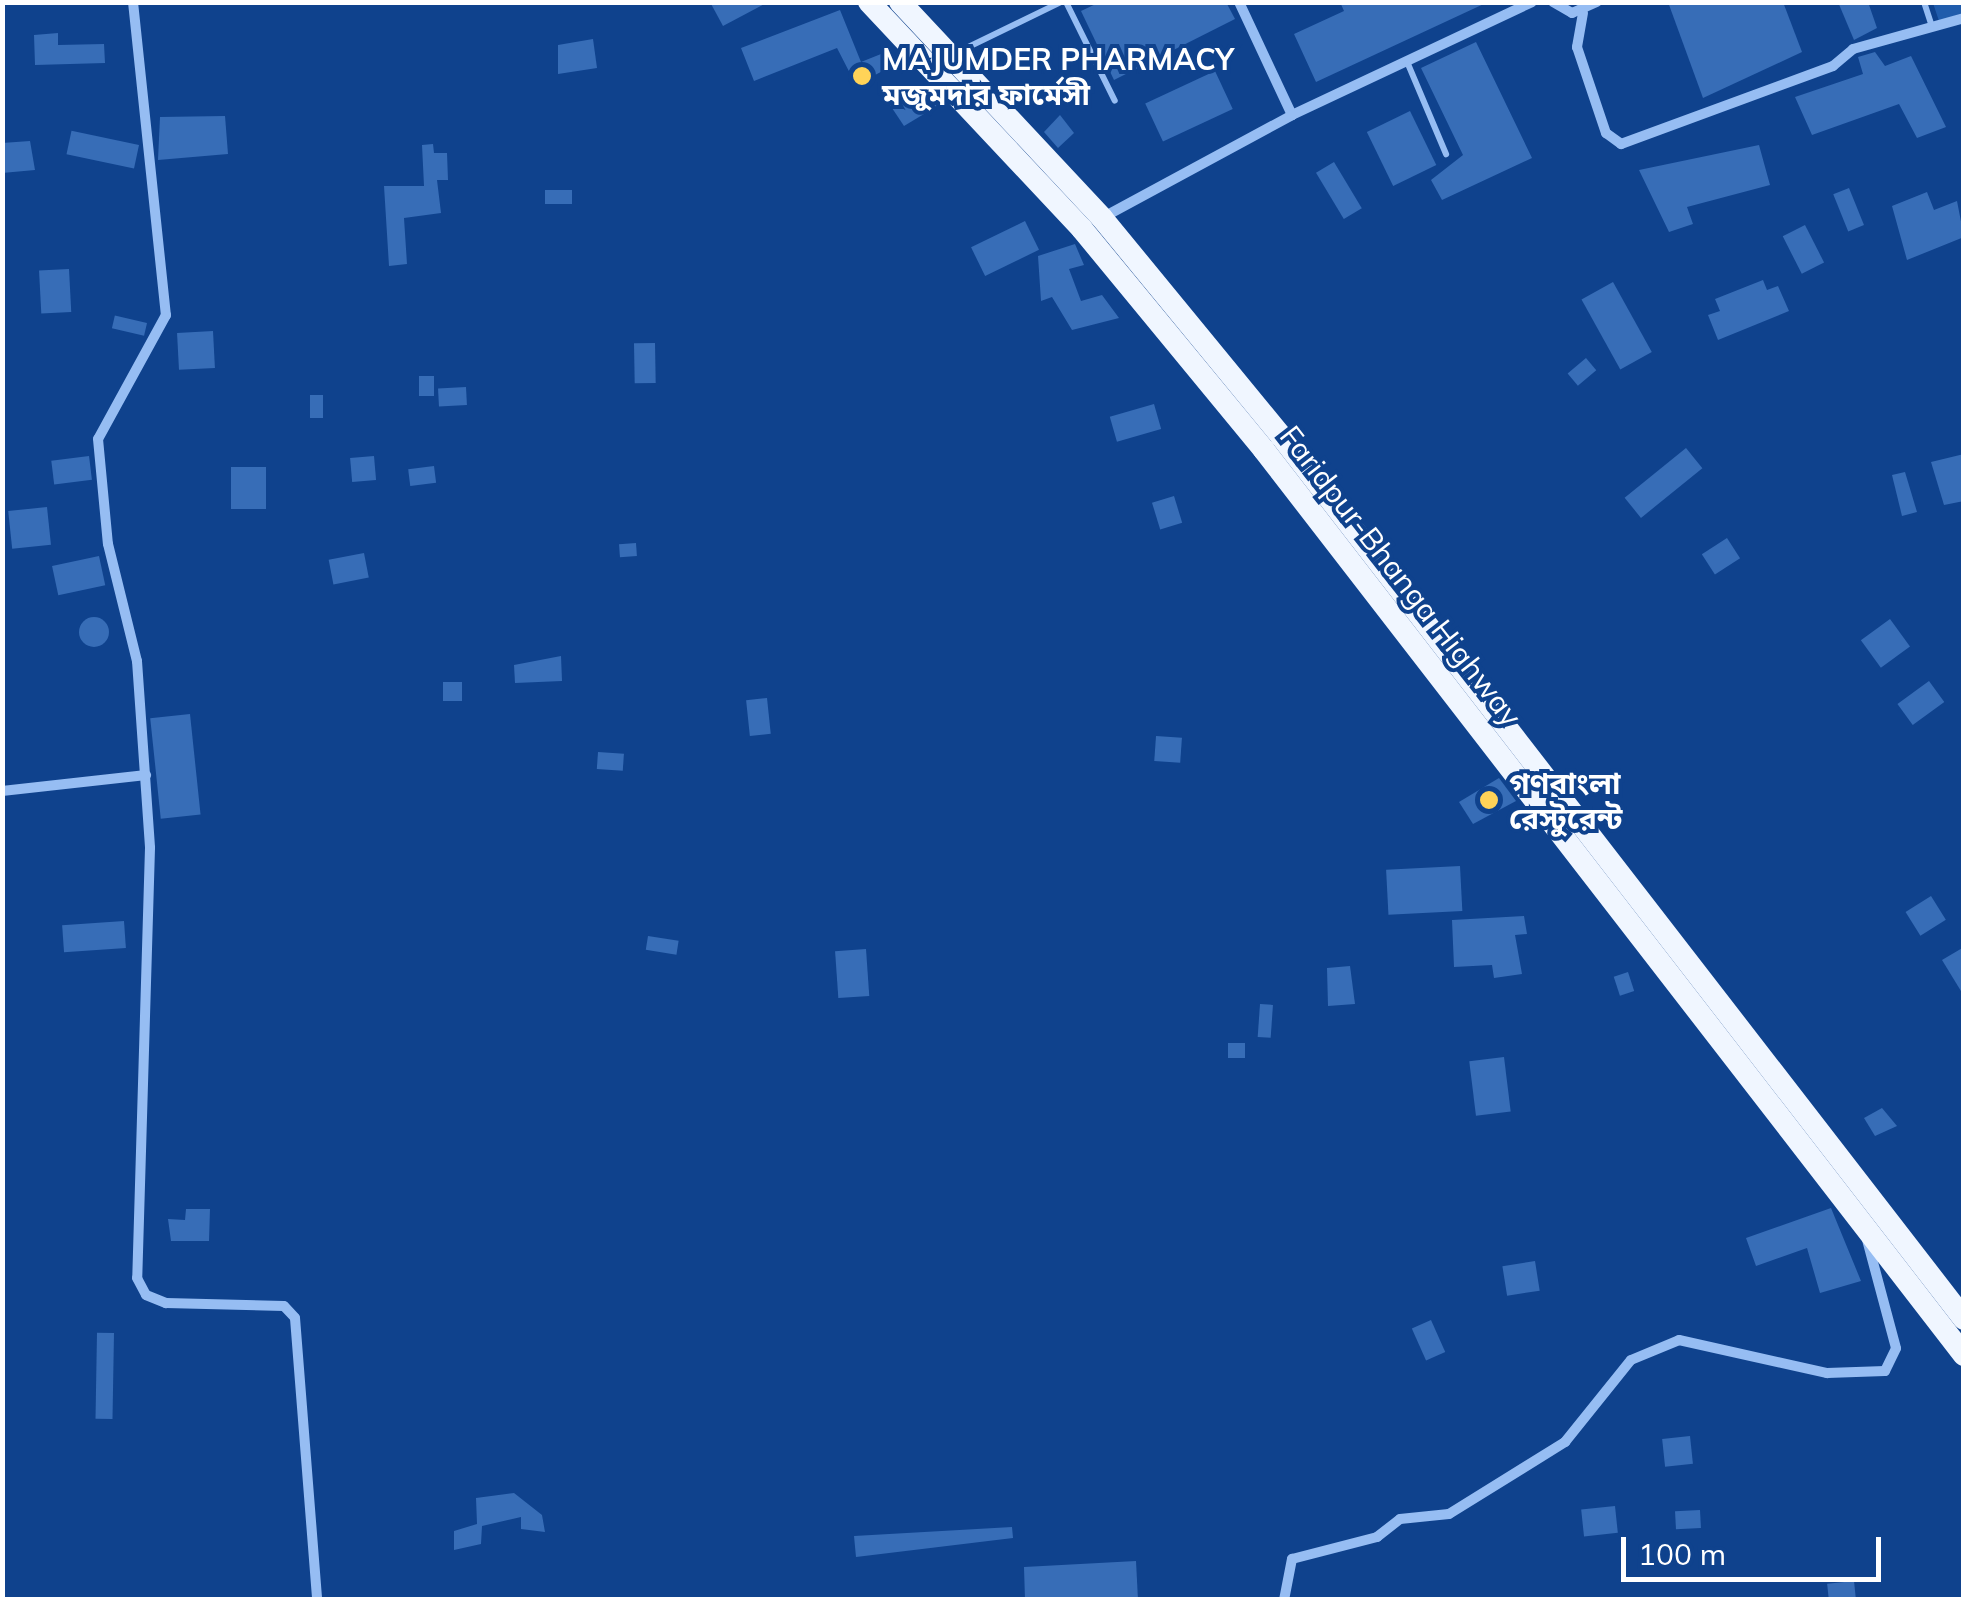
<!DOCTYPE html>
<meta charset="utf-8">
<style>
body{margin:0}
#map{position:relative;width:1966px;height:1602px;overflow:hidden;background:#0f428d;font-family:Mulish,"Noto Sans Bengali",sans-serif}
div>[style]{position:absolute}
.green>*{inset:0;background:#205cac}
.building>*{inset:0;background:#376db7;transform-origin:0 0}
.round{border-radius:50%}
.service>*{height:6px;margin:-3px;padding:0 3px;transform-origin:3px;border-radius:3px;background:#96bdf3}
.minor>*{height:10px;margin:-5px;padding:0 5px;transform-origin:5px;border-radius:5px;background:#96bdf3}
.trunk>*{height:22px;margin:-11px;padding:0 11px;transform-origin:11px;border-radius:11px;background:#f0f6ff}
.dots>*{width:28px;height:28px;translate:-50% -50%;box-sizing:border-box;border:5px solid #0f428d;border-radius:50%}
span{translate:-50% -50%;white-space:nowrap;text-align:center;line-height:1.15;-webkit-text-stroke:8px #0f428d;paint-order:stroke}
.poi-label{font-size:30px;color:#fff;font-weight:700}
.left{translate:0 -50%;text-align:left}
.street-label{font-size:30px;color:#fff}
.frame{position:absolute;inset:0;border:5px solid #fff;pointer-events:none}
.scale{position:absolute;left:1621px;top:1537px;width:260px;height:45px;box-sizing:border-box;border:5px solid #fff;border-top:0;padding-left:12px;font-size:30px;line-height:35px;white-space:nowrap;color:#fff;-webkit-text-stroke:8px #0f428d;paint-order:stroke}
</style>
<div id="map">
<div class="green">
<i style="clip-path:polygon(1933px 3px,1963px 3px,1963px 13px,1939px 21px)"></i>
</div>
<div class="building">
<i style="clip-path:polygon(710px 2px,768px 2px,723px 26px)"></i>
<i style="clip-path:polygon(1100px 2px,1226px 2px,1235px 19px,1114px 80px,1081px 11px)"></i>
<i style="clip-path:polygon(1340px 2px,1488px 2px,1316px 82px,1294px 34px,1344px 11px)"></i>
<i style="clip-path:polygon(1668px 2px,1783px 2px,1802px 52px,1703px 98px)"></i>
<i style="clip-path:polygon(1838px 2px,1868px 2px,1877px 28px,1854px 40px)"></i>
<i style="clip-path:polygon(840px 10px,861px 62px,886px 52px,896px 64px,856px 85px,837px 48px,754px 81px,741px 48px)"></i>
<i style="clip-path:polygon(58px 33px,58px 45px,104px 44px,105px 63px,35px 65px,34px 35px)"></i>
<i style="clip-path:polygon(593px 39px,597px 68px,558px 74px,558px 45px)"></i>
<i style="clip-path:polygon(1476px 42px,1532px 158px,1442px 200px,1431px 180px,1463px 155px,1421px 68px)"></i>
<i style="clip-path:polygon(1875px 52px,1885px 66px,1911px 56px,1946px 127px,1917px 138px,1899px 104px,1812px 135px,1795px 97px,1863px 74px,1858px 57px)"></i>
<i style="left:1215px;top:71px;width:42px;height:77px;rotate:65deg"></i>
<i style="clip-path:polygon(925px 88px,939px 105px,904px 126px,890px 105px)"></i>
<i style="left:1410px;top:111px;width:60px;height:48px;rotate:64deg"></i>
<i style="clip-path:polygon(1060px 115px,1074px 133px,1058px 148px,1044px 132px)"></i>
<i style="clip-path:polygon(225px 116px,228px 154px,158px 160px,160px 117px)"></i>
<i style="clip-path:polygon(30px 141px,35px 170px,2px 173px,2px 143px)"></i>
<i style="clip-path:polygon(433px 144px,434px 153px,447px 153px,448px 180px,437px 180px,441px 213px,404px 218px,407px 264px,389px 266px,384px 186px,424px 186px,422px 145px)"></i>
<i style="left:139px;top:145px;width:24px;height:69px;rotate:102deg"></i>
<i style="clip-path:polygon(1759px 145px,1770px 185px,1687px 207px,1693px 224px,1669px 232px,1639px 170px)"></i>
<i style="left:1334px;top:162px;width:54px;height:21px;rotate:59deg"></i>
<i style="left:1849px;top:188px;width:40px;height:17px;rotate:68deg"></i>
<i style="left:545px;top:190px;width:27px;height:14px"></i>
<i style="clip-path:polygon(1927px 192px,1934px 210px,1957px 201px,1964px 237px,1907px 260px,1892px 206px)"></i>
<i style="left:1025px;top:221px;width:32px;height:60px;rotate:64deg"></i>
<i style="left:1805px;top:225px;width:42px;height:25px;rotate:63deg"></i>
<i style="clip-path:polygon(1075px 244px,1084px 265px,1069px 269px,1081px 301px,1102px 295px,1119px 318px,1072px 330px,1052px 297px,1041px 301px,1038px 256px)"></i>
<i style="left:69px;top:269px;width:43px;height:30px;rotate:87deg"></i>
<i style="clip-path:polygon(1763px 280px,1767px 290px,1778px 286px,1789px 311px,1718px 340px,1708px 315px,1720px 311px,1715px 299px)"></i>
<i style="left:1613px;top:282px;width:80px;height:36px;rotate:61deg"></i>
<i style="left:147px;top:323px;width:13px;height:33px;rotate:103deg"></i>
<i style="left:213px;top:331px;width:37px;height:36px;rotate:87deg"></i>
<i style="left:655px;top:343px;width:40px;height:21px;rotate:89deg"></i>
<i style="left:1586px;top:358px;width:16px;height:24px;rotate:50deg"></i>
<i style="left:419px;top:376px;width:15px;height:20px"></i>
<i style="left:466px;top:387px;width:18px;height:28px;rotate:87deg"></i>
<i style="left:310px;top:395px;width:13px;height:23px"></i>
<i style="left:1154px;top:404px;width:26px;height:46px;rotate:74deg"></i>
<i style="left:1686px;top:448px;width:26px;height:79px;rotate:51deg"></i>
<i style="clip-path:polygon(1964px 454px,1964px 501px,1944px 505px,1931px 462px)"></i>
<i style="left:89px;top:456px;width:24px;height:38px;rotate:83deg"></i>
<i style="left:374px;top:456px;width:24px;height:24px;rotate:85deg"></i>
<i style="left:434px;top:466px;width:17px;height:26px;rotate:83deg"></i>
<i style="left:231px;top:467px;width:35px;height:42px"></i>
<i style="clip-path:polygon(1905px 472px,1917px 512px,1902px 516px,1892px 475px)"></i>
<i style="left:1174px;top:496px;width:28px;height:23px;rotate:73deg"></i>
<i style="left:47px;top:507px;width:38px;height:39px;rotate:84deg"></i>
<i style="left:1727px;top:538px;width:24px;height:30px;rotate:57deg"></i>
<i style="left:636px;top:543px;width:13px;height:17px;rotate:86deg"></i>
<i style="left:364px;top:553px;width:25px;height:36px;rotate:79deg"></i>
<i style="left:99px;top:556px;width:30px;height:48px;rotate:78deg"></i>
<i class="round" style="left:79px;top:617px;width:30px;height:30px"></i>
<i style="left:1890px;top:619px;width:34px;height:36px;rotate:54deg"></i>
<i style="clip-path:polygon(561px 656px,562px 681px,515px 683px,514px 665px)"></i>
<i style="left:1929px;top:681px;width:26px;height:39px;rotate:54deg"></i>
<i style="left:443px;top:682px;width:19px;height:19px"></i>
<i style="left:767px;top:698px;width:36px;height:21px;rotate:84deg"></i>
<i style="left:190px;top:714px;width:101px;height:40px;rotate:84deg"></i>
<i style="left:1156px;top:736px;width:26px;height:25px;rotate:4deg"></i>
<i style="left:598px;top:752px;width:26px;height:17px;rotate:4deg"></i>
<i style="clip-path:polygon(1499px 778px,1516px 801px,1473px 824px,1459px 802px)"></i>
<i style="left:1460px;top:866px;width:45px;height:74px;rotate:87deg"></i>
<i style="left:1931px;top:896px;width:28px;height:30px;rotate:58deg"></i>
<i style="clip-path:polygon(1524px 916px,1527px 934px,1515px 935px,1522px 974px,1494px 978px,1492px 965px,1454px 967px,1452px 920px)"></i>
<i style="left:124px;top:921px;width:27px;height:62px;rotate:86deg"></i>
<i style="left:648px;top:936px;width:31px;height:14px;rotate:9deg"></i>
<i style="clip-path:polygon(1964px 947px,1964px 996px,1942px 960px)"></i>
<i style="left:866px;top:949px;width:47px;height:31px;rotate:86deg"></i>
<i style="clip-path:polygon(1350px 966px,1355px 1004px,1328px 1006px,1327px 968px)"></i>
<i style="left:1628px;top:972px;width:20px;height:15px;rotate:72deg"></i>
<i style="left:1260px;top:1004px;width:13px;height:33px;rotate:4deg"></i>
<i style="left:1228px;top:1043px;width:17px;height:15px"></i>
<i style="left:1504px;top:1057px;width:55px;height:35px;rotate:83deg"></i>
<i style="clip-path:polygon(1882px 1108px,1897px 1126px,1875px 1136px,1864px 1118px)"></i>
<i style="clip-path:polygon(1831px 1208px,1861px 1281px,1820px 1293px,1807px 1248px,1756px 1266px,1746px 1238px)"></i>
<i style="clip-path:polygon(186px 1209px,210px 1209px,209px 1241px,171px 1241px,168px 1219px,185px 1220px)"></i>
<i style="left:1535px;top:1261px;width:30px;height:33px;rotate:81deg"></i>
<i style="left:1431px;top:1320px;width:35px;height:21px;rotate:66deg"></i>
<i style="left:114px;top:1333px;width:86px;height:17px;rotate:91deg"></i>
<i style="left:1690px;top:1436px;width:28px;height:28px;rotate:84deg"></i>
<i style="clip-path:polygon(514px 1493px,542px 1515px,545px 1532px,521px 1529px,521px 1517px,482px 1526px,481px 1544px,454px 1550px,454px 1531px,477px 1524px,476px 1498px)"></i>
<i style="left:1615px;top:1506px;width:27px;height:34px;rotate:84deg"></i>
<i style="left:1700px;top:1510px;width:18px;height:25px;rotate:87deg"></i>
<i style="clip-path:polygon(1012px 1527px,1013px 1538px,856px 1557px,854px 1536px)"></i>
<i style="clip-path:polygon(1136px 1561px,1138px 1600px,1025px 1600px,1024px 1567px)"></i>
<i style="left:1854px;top:1581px;width:19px;height:27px;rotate:84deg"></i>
</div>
<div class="service">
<i style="left:1066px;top:2px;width:110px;rotate:63.7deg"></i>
<i style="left:1924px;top:2px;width:26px;rotate:72deg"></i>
<i style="left:956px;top:53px;width:117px;rotate:-25.9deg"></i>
<i style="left:1408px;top:64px;width:98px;rotate:67.1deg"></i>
</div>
<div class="minor">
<i style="left:133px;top:2px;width:315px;rotate:84deg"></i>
<i style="left:166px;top:315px;width:141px;rotate:118.7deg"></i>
<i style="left:98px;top:439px;width:105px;rotate:84.6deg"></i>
<i style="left:108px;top:544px;width:121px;rotate:76.1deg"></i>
<i style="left:137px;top:661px;width:187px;rotate:86deg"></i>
<i style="left:150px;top:848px;width:430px;rotate:91.7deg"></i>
<i style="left:137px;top:1278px;width:19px;rotate:62deg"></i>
<i style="left:146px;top:1295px;width:22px;rotate:22deg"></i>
<i style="left:166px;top:1303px;width:118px;rotate:1.5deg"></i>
<i style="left:284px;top:1306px;width:16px;rotate:47deg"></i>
<i style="left:295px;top:1318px;width:283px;rotate:85.5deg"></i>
<i style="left:1239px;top:2px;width:125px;rotate:64.9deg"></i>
<i style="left:1553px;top:2px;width:22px;rotate:30deg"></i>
<i style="left:1572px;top:13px;width:27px;rotate:-24deg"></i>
<i style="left:1583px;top:13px;width:35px;rotate:100deg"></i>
<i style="left:1577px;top:47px;width:91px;rotate:71.4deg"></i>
<i style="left:1606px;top:133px;width:19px;rotate:36deg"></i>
<i style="left:1621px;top:144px;width:226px;rotate:-20.2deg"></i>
<i style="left:1833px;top:66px;width:26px;rotate:-40deg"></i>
<i style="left:1853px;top:49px;width:115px;rotate:-15.6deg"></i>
<i style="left:1100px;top:219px;width:218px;rotate:-28.4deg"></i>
<i style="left:1292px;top:115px;width:265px;rotate:-25.2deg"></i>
<i style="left:2px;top:791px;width:145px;rotate:-6.3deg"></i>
<i style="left:1284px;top:1600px;width:42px;rotate:-79deg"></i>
<i style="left:1292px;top:1559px;width:88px;rotate:-14.5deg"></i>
<i style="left:1377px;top:1537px;width:29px;rotate:-38deg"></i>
<i style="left:1400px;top:1519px;width:49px;rotate:-5.8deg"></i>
<i style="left:1449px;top:1514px;width:137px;rotate:-31.8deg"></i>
<i style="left:1565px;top:1442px;width:105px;rotate:-51.2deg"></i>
<i style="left:1631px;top:1360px;width:52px;rotate:-22.6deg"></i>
<i style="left:1679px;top:1340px;width:152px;rotate:12.6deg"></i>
<i style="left:1827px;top:1373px;width:58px;rotate:-2deg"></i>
<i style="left:1885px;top:1371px;width:25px;rotate:-64deg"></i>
<i style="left:1896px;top:1348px;width:112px;rotate:-105deg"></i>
</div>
<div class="trunk">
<i style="left:869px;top:2px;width:311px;rotate:46.8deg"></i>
<i style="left:1082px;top:229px;width:286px;rotate:50.5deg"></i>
<i style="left:1264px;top:450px;width:1144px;rotate:52.28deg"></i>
<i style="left:900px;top:2px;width:296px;rotate:46.9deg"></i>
<i style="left:1102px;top:218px;width:282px;rotate:50.6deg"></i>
<i style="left:1281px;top:436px;width:1116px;rotate:52.28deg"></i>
</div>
<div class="dots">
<i style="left:862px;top:76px;background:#ffd358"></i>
<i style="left:1489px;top:800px;background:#ffd358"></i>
</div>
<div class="poi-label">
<span class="left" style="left:882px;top:76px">MAJUMDER PHARMACY<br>মজুমদার ফার্মেসী</span>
<span class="left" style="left:1509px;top:800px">গণবাংলা<br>রেস্টুরেন্ট</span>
</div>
<div class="street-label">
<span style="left:1401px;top:576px;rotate:52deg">Faridpur-Bhanga Highway</span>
</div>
<div class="frame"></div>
<div class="scale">100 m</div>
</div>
